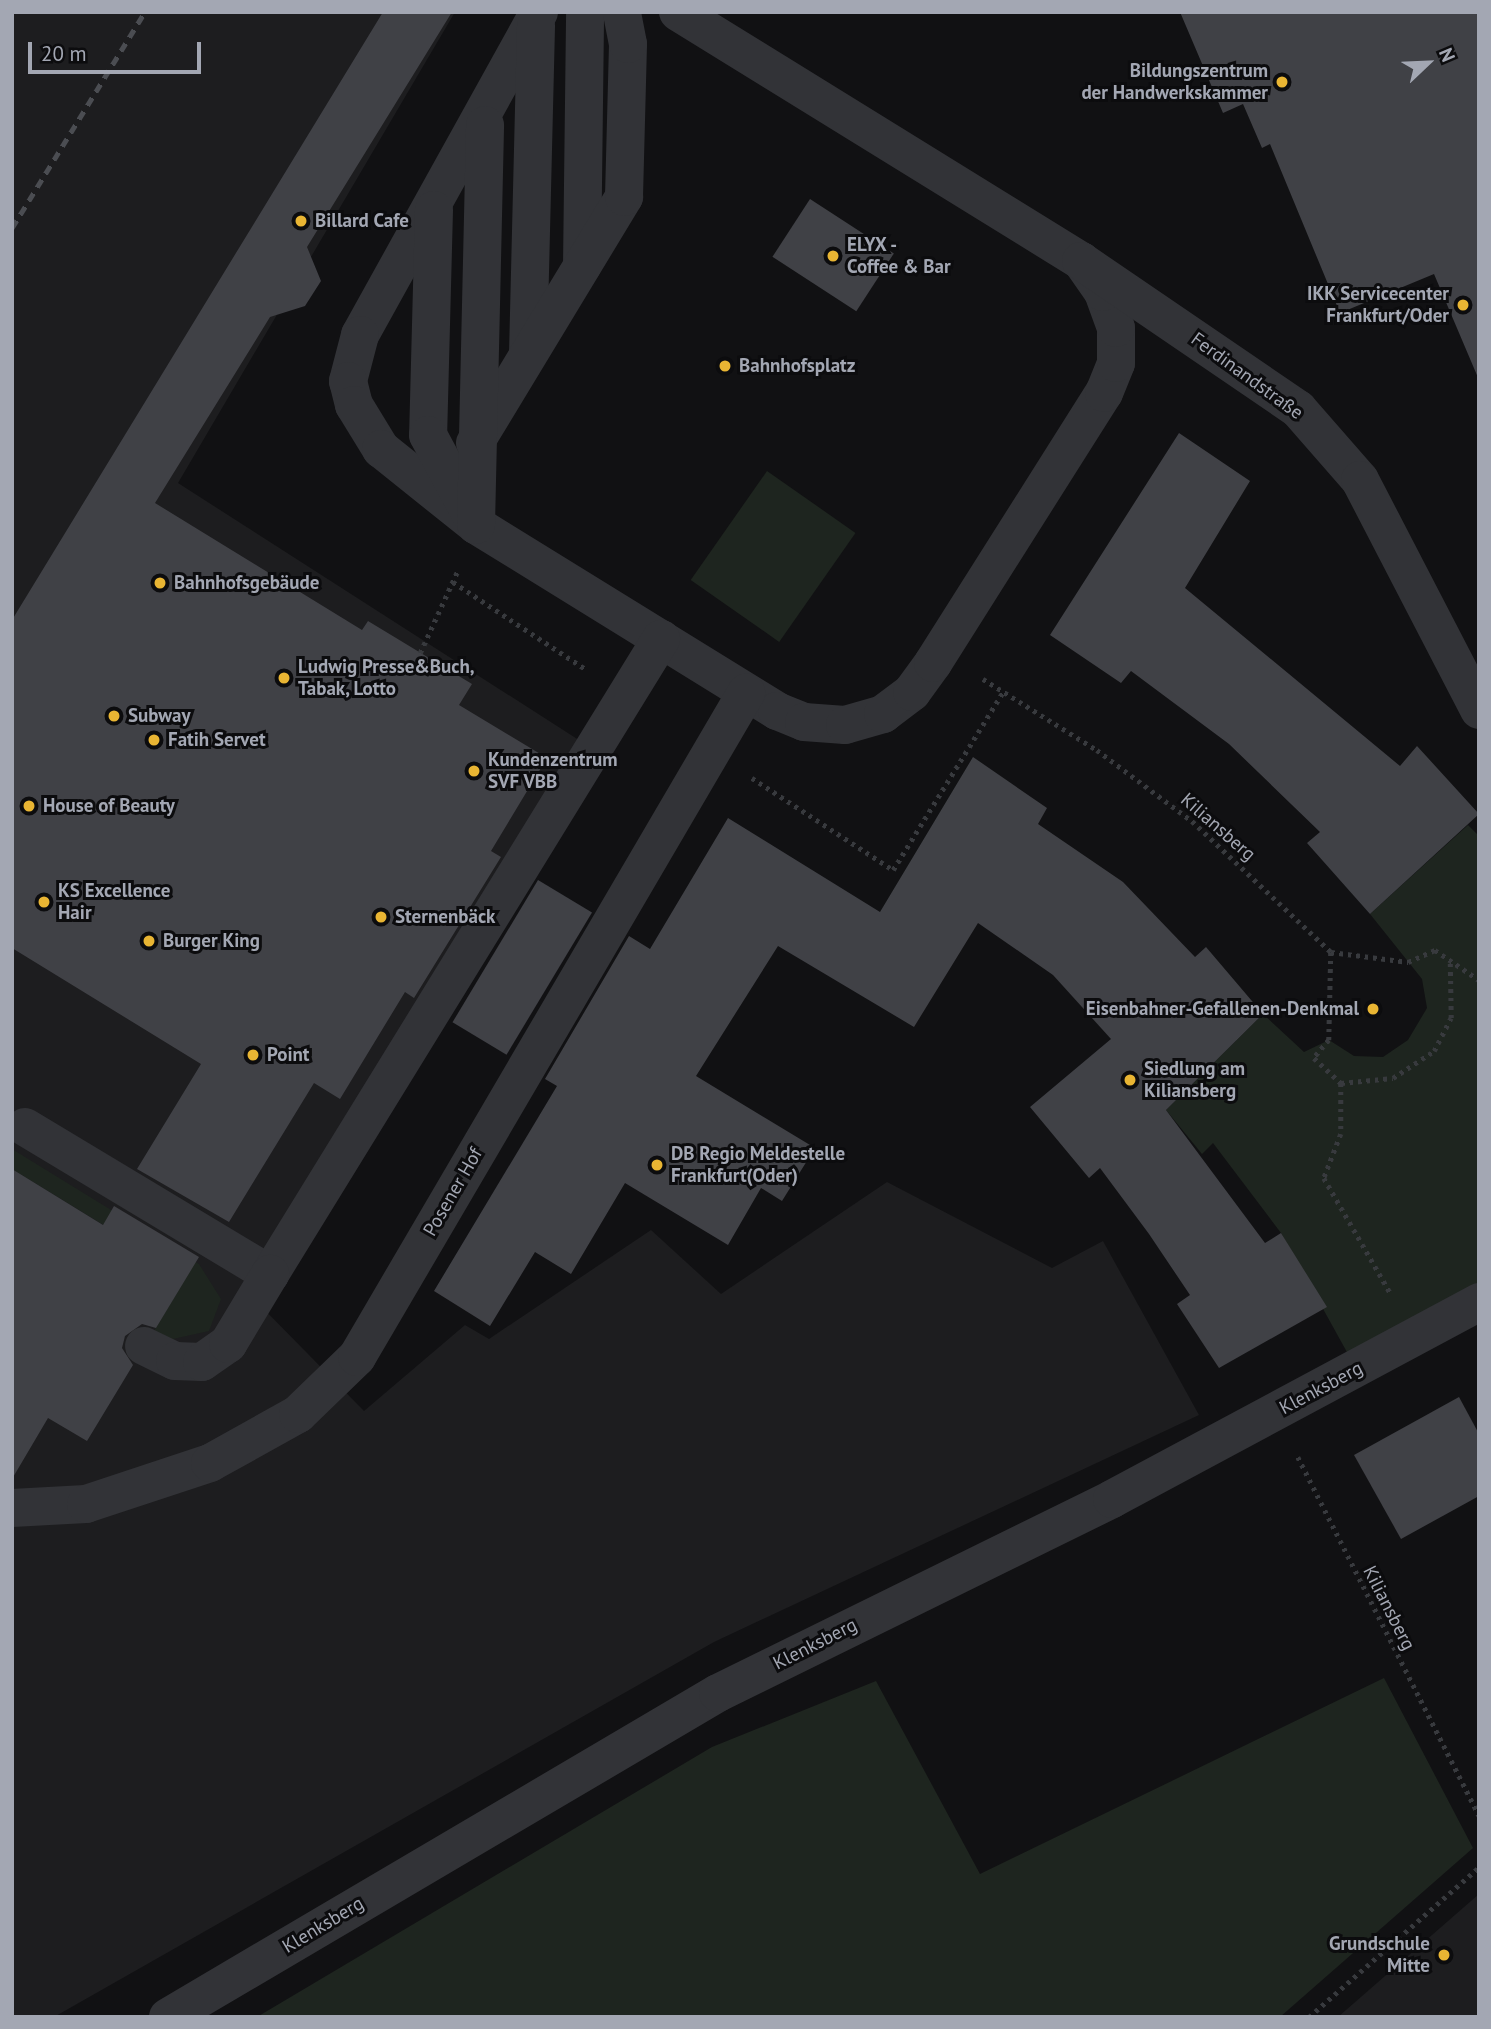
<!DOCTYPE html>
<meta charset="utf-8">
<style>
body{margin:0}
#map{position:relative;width:1491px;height:2029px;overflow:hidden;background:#111113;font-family:"PT Sans",sans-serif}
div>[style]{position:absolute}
.built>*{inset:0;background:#1d1d1f}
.green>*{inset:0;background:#1e251f;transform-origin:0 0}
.building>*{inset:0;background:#404146;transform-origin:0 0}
.path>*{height:4.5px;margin-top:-2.25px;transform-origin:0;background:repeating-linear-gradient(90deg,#383a3e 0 3.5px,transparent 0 8.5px)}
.minor>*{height:38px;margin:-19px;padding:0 19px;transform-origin:19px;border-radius:19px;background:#323337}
.rail>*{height:5px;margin-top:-2.5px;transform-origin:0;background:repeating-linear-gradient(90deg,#4b4d52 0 9px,transparent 0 16px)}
.dots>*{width:19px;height:19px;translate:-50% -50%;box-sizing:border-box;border:4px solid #0c0c0e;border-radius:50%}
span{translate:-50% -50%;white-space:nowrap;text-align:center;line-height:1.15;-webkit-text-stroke:6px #0c0c0e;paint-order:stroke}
.poi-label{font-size:19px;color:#a3a7b3;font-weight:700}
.right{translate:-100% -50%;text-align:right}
.left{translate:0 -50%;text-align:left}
.street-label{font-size:19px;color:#a3a7b3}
.frame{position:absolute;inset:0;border:14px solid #a3a7b3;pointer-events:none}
.north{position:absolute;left:1393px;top:28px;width:70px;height:70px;-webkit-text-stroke:5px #0c0c0e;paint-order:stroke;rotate:67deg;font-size:19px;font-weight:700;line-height:28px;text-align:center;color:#a3a7b3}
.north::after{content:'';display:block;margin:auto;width:24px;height:32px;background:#a3a7b3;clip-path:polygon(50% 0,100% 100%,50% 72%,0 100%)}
.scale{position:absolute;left:28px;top:42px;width:173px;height:32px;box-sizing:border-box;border:4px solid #a3a7b3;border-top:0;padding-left:9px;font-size:21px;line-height:24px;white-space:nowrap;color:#a3a7b3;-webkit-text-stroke:5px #0c0c0e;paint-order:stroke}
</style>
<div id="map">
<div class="built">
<i style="clip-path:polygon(12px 12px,455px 12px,178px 483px,585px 744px,249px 1294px,364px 1411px,465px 1325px,489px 1339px,651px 1230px,721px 1294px,887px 1182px,1052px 1268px,1103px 1241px,1199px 1415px,714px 1642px,54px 2017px,12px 2017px)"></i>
<i style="clip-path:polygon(1479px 1894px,1479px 2017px,1338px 2017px)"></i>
</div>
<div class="green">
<i style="left:767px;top:471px;width:108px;height:133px;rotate:35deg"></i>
<i style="clip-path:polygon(1468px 825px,1479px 836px,1479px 1284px,1348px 1354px,1281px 1233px,1213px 1143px,1202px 1154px,1166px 1110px,1263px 1014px,1304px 1052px,1329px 1040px,1354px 1056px,1383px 1057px,1408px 1040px,1427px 1008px,1422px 979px,1370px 914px)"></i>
<i style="clip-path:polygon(12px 1149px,199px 1264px,221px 1299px,209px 1331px,173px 1339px,154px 1331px,187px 1276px,12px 1169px)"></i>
<i style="clip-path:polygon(1384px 1678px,1473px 1848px,1280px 2017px,257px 2017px,712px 1747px,876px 1681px,980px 1874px)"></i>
</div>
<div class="building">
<i style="clip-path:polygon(383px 12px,452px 12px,307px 247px,321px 281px,305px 306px,270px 317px,155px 503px,362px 630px,368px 621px,472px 684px,459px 705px,547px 758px,491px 851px,501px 857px,414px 998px,405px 992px,340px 1099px,314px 1083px,229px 1222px,137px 1169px,201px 1064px,12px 948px,12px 620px)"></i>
<i style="clip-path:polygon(1180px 12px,1479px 12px,1479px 380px,1434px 274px,1340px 313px,1270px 144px,1262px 148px,1243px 104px,1223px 113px)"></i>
<i style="left:810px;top:199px;width:100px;height:69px;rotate:33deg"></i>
<i style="clip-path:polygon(1179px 433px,1250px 481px,1185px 588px,1400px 766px,1417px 746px,1479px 814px,1370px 914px,1307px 843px,1320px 832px,1229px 744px,1131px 671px,1121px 683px,1050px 635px)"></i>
<i style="clip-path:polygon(973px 757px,1047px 808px,1038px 824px,1123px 882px,1195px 957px,1206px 947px,1263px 1014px,1166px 1110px,1265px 1243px,1281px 1233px,1327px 1307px,1219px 1368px,1177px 1304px,1190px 1295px,1149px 1234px,1100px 1168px,1089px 1178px,1030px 1107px,1111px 1039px,1053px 975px,978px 923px,914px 1027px,778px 946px,696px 1076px,815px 1148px,782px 1201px,761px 1188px,728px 1245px,625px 1183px,571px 1274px,535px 1252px,490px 1326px,434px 1291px,557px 1086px,545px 1079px,629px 936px,650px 949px,728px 818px,880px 912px)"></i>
<i style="left:538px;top:880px;width:63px;height:166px;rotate:31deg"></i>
<i style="clip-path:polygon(12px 1169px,103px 1225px,114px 1206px,199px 1257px,156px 1328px,142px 1324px,125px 1336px,122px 1348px,133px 1365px,87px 1441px,48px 1418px,12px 1479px)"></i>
<i style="clip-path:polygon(1459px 1397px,1479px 1434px,1479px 1496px,1401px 1539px,1354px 1455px)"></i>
</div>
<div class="path">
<i style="left:453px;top:582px;width:157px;rotate:33.3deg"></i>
<i style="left:420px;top:653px;width:91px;rotate:-65.4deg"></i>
<i style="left:983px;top:679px;width:134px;rotate:31.9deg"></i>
<i style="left:1097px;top:750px;width:119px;rotate:36.8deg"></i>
<i style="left:1192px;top:821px;width:191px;rotate:43.3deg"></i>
<i style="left:1331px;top:952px;width:78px;rotate:7.4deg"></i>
<i style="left:1408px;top:962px;width:30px;rotate:-24deg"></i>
<i style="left:1435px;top:950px;width:53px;rotate:34.3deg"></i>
<i style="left:752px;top:778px;width:168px;rotate:33.1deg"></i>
<i style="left:893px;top:870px;width:209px;rotate:-58.3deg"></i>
<i style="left:1331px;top:952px;width:88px;rotate:91.3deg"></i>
<i style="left:1329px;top:1040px;width:23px;rotate:130deg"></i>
<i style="left:1314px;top:1058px;width:37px;rotate:43deg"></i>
<i style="left:1341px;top:1083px;width:52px;rotate:-5.5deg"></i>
<i style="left:1393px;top:1078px;width:49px;rotate:-33.4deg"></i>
<i style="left:1434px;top:1051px;width:37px;rotate:-63deg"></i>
<i style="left:1451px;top:1018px;width:56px;rotate:-91deg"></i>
<i style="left:1341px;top:1083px;width:51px;rotate:90deg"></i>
<i style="left:1341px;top:1134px;width:47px;rotate:111.1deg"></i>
<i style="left:1324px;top:1178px;width:134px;rotate:60deg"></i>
<i style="left:1298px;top:1457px;width:402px;rotate:63.2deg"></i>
<i style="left:1309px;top:2017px;width:227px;rotate:-41.4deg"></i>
</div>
<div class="minor">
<i style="left:539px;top:12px;width:369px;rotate:119deg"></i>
<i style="left:360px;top:335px;width:48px;rotate:104.6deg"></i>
<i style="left:348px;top:381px;width:25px;rotate:76deg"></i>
<i style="left:354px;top:405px;width:52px;rotate:58.5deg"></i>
<i style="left:381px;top:449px;width:122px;rotate:38.7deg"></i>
<i style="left:476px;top:525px;width:354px;rotate:31.7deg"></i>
<i style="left:777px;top:711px;width:29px;rotate:22deg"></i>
<i style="left:804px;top:722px;width:41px;rotate:4.2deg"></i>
<i style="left:845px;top:725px;width:40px;rotate:-16deg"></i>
<i style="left:883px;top:714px;width:36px;rotate:-37deg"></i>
<i style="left:912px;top:692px;width:36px;rotate:-54deg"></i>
<i style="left:933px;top:663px;width:320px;rotate:-57.7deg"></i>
<i style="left:1104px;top:393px;width:32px;rotate:-68deg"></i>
<i style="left:1116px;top:363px;width:35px;rotate:-90deg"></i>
<i style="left:1116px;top:328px;width:38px;rotate:-110deg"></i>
<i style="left:1103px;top:292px;width:38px;rotate:-125deg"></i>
<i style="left:678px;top:12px;width:474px;rotate:31.7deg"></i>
<i style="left:1081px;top:261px;width:263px;rotate:34.3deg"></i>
<i style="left:1298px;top:409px;width:94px;rotate:48.9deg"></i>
<i style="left:1360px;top:480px;width:259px;rotate:62.6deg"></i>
<i style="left:434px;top:210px;width:225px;rotate:91.5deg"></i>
<i style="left:428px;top:435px;width:89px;rotate:61.7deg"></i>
<i style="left:582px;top:266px;width:254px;rotate:-89.3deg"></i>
<i style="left:528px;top:354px;width:328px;rotate:-88.6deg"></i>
<i style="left:475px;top:443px;width:288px;rotate:-58.8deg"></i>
<i style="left:624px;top:197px;width:153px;rotate:-88.5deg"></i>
<i style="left:628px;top:44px;width:33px;rotate:-101deg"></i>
<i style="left:476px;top:525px;width:400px;rotate:-88.7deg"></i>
<i style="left:25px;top:1127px;width:286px;rotate:31deg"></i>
<i style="left:270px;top:1274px;width:746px;rotate:-58.38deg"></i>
<i style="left:144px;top:1346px;width:34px;rotate:26deg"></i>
<i style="left:175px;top:1361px;width:27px;rotate:2deg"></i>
<i style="left:202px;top:1362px;width:32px;rotate:-35deg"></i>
<i style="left:228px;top:1344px;width:82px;rotate:-59deg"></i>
<i style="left:12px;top:1508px;width:74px;rotate:-3.1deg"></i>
<i style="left:86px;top:1504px;width:131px;rotate:-18.3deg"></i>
<i style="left:210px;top:1463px;width:101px;rotate:-29.1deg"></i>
<i style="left:298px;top:1414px;width:82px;rotate:-44deg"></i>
<i style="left:357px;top:1357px;width:770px;rotate:-59.64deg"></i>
<i style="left:168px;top:2017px;width:638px;rotate:-30.5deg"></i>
<i style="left:718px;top:1693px;width:439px;rotate:-26.2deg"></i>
<i style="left:1112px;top:1499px;width:417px;rotate:-28.2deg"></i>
</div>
<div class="rail">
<i style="left:12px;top:228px;width:254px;rotate:-58.4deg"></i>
</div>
<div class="dots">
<i style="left:1282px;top:82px;background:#e9b533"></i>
<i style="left:301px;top:221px;background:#e9b533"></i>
<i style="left:833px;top:256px;background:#e9b533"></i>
<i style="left:1463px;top:305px;background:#e9b533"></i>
<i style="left:725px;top:366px;background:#e9b533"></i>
<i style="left:160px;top:583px;background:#e9b533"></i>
<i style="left:284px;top:678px;background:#e9b533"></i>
<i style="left:114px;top:716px;background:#e9b533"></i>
<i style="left:154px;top:740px;background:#e9b533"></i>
<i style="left:474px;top:771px;background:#e9b533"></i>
<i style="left:29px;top:806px;background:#e9b533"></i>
<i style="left:44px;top:902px;background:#e9b533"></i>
<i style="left:381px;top:917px;background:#e9b533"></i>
<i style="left:149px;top:941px;background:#e9b533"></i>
<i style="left:1373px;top:1009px;background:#e9b533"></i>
<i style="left:253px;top:1055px;background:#e9b533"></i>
<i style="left:1130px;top:1080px;background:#e9b533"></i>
<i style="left:657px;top:1165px;background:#e9b533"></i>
<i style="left:1444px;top:1955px;background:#e9b533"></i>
</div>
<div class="poi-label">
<span class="right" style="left:1268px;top:82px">Bildungszentrum<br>der Handwerkskammer</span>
<span class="left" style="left:315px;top:221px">Billard Cafe</span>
<span class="left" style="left:847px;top:256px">ELYX -<br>Coffee &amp; Bar</span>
<span class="right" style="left:1449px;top:305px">IKK Servicecenter<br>Frankfurt/Oder</span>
<span class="left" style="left:739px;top:366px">Bahnhofsplatz</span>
<span class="left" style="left:174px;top:583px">Bahnhofsgebäude</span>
<span class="left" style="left:298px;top:678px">Ludwig Presse&amp;Buch,<br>Tabak, Lotto</span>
<span class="left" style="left:128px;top:716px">Subway</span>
<span class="left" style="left:168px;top:740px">Fatih Servet</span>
<span class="left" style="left:488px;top:771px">Kundenzentrum<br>SVF VBB</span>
<span class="left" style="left:43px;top:806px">House of Beauty</span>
<span class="left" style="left:58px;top:902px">KS Excellence<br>Hair</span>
<span class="left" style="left:395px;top:917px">Sternenbäck</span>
<span class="left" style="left:163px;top:941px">Burger King</span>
<span class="right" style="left:1359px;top:1009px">Eisenbahner-Gefallenen-Denkmal</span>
<span class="left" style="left:267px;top:1055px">Point</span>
<span class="left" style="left:1144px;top:1080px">Siedlung am<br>Kiliansberg</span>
<span class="left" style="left:671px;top:1165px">DB Regio Meldestelle<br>Frankfurt(Oder)</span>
<span class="right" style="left:1430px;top:1955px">Grundschule<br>Mitte</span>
</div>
<div class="street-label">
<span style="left:1247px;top:376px;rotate:36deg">Ferdinandstraße</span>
<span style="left:1218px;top:827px;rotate:41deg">Kiliansberg</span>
<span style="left:453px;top:1192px;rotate:-60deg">Posener Hof</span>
<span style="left:1321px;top:1388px;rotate:-28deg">Klenksberg</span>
<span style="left:1389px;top:1608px;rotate:63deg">Kiliansberg</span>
<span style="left:815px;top:1644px;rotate:-27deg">Klenksberg</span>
<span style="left:323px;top:1925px;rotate:-31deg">Klenksberg</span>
</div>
<div class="frame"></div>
<div class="north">N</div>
<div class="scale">20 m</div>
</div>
